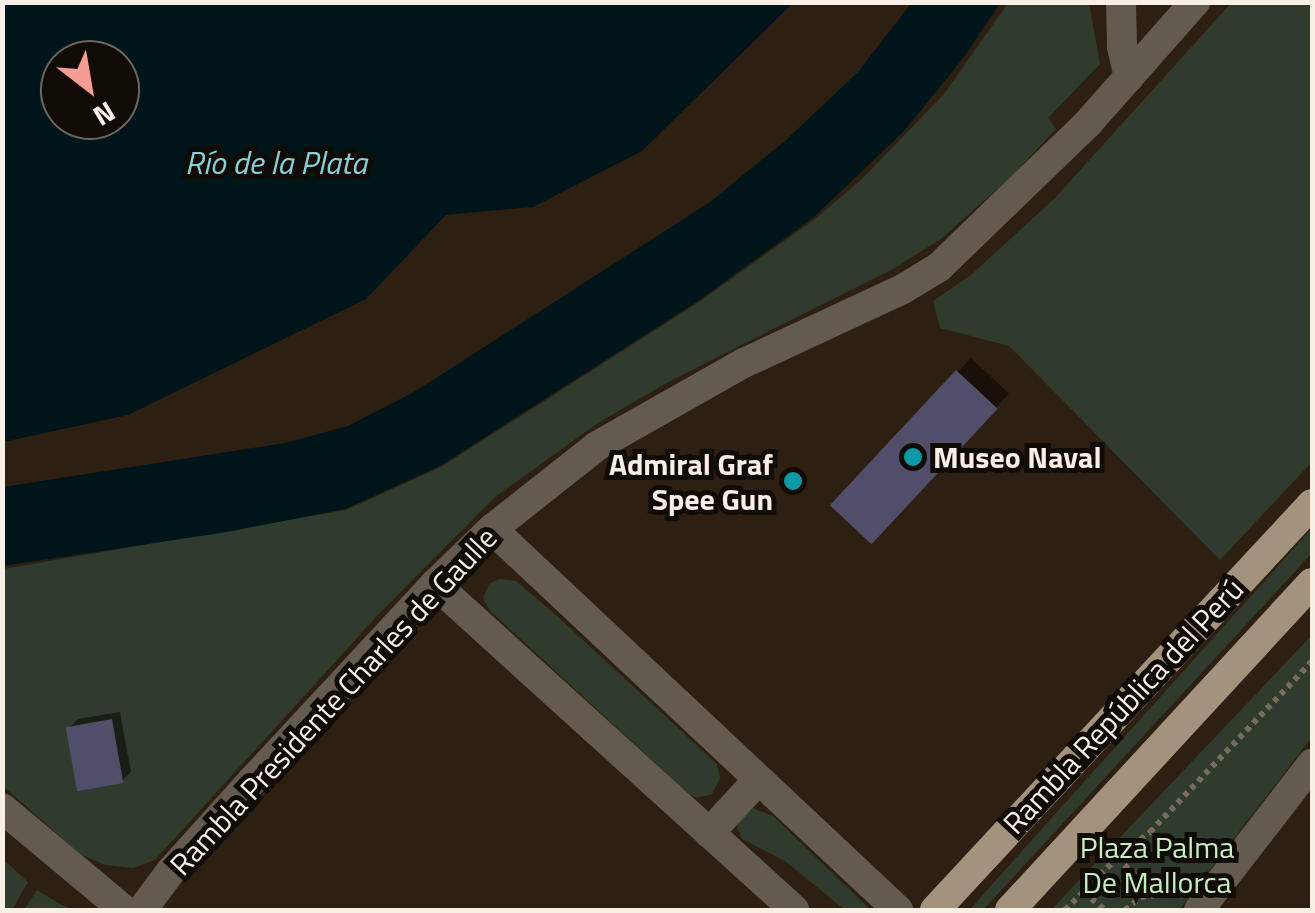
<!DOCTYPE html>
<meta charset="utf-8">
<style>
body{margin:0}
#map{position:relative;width:1315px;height:913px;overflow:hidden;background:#2d1f12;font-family:"Titillium Web",sans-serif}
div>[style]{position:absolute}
.green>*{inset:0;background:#2f3b2c}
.water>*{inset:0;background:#001519}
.shadow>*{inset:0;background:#0007;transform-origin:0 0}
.building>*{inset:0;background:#504e69;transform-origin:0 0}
.path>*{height:6px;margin-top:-3px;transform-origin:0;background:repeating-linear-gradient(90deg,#776b60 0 5px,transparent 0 10px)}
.minor>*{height:30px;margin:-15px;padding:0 15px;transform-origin:15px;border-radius:15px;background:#635b50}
.major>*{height:30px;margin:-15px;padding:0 15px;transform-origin:15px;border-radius:15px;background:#a3937c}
.dots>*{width:28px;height:28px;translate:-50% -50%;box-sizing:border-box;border:5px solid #110b06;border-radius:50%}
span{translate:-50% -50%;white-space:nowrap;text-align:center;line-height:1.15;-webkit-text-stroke:10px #110b06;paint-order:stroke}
.poi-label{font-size:30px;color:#f8efe6;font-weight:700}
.left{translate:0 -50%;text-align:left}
.right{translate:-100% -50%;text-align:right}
.street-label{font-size:30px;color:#f8efe6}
.park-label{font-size:30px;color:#c6eec0}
.water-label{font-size:32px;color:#87d0da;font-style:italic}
.frame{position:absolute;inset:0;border:5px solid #f8efe6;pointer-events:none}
.north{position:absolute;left:40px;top:40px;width:100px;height:100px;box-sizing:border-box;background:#110b06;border:2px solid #6d6660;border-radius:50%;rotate:149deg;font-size:28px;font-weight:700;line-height:40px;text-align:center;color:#f8efe6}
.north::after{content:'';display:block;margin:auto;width:35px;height:45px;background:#f59c95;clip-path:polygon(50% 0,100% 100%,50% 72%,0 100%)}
</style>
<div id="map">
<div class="green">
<i style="clip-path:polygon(1232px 2px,1312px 3px,1312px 462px,1220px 560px,1009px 346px,940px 328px,933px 301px,971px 275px,1055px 198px)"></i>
<i style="clip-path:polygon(1008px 3px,1089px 3px,1100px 64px,1048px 118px,1056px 129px,1014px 174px,942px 238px,895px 268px,672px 380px,598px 423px,495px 497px,376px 617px,155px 860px,133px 868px,105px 865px,80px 854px,3px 786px,3px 569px,346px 510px,441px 467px,699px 302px,815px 219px,862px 179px,944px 94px)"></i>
<i style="clip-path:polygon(1312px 528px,1312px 553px,983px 910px,969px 910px)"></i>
<i style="clip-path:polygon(499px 579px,516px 581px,555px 614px,717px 764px,720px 778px,712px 794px,697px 798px,689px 794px,489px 610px,483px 598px,489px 584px)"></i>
<i style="clip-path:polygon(1312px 635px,1312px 737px,1179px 910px,1051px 910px)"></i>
<i style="clip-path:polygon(753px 808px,773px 816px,871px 910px,845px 910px,785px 861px,742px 839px,736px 824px)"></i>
<i style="clip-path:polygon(3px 859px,28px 882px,12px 910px,3px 910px)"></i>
<i style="clip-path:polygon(37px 890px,58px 903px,74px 910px,24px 910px)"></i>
</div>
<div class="water">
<i style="clip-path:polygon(912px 2px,1000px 3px,964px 57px,905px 130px,814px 217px,698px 301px,440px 466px,345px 509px,227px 532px,3px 566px,3px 487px,285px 443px,348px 426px,414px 392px,710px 202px,785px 141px,858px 72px)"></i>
<i style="clip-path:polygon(evenodd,2px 3px,3px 2px,793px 3px,642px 151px,533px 207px,446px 215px,366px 299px,128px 415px,3px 442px,2px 3px,60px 60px,120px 60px,120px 120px,60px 120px,60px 60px)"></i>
</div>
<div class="shadow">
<i style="left:971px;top:358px;width:52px;height:202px;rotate:43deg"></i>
<i style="clip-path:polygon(120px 712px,131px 772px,122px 781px,69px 728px,78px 719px)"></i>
</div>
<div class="building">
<i style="left:956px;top:370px;width:57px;height:185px;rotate:43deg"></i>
<i style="left:112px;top:719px;width:65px;height:47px;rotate:80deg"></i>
</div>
<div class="path">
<i style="left:1117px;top:858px;width:52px;rotate:43.5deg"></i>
<i style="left:1084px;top:892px;width:28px;rotate:41deg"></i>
<i style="left:1065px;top:910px;width:74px;rotate:-45deg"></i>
<i style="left:1117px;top:858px;width:42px;rotate:-38.2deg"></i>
<i style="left:1150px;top:832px;width:236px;rotate:-46.5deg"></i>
<i style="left:1125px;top:910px;width:21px;rotate:-39deg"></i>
<i style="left:1141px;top:897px;width:34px;rotate:-7deg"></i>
</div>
<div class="minor">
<i style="left:1121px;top:2px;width:45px;rotate:88.7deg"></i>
<i style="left:1122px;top:47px;width:31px;rotate:77deg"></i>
<i style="left:492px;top:529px;width:557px;rotate:43.18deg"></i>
<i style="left:435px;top:584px;width:485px;rotate:42.2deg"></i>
<i style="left:2px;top:808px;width:159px;rotate:39.9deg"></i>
<i style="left:709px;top:833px;width:72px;rotate:-47.2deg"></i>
<i style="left:142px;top:910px;width:49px;rotate:-53.4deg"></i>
<i style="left:171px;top:871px;width:121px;rotate:-48deg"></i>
<i style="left:252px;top:781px;width:269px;rotate:-47.1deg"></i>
<i style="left:435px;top:584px;width:79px;rotate:-44deg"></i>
<i style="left:492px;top:529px;width:134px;rotate:-38.3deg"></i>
<i style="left:597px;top:446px;width:169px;rotate:-29.5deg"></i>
<i style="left:744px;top:363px;width:175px;rotate:-25deg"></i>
<i style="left:903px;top:289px;width:42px;rotate:-31.4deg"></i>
<i style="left:939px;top:267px;width:207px;rotate:-44deg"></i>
<i style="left:1088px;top:123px;width:162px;rotate:-48.5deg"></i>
<i style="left:1199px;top:910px;width:185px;rotate:-52.3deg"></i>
</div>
<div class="major">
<i style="left:935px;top:910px;width:554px;rotate:-47.12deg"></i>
<i style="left:1010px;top:910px;width:445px;rotate:-47.3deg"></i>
</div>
<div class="dots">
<i style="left:913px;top:457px;background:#0f9aa8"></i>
<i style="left:793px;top:481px;background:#0f9aa8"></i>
</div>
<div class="poi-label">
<span class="left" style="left:933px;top:457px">Museo Naval</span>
<span class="right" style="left:773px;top:481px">Admiral Graf<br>Spee Gun</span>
</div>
<div class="street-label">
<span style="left:333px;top:701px;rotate:-47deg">Rambla Presidente Charles de Gaulle</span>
<span style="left:1123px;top:706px;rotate:-47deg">Rambla República del Perú</span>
</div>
<div class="park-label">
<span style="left:1157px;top:864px">Plaza Palma<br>De Mallorca</span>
</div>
<div class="water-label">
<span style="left:276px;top:162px">Río de la Plata</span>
</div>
<div class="frame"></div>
<div class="north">N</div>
</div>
